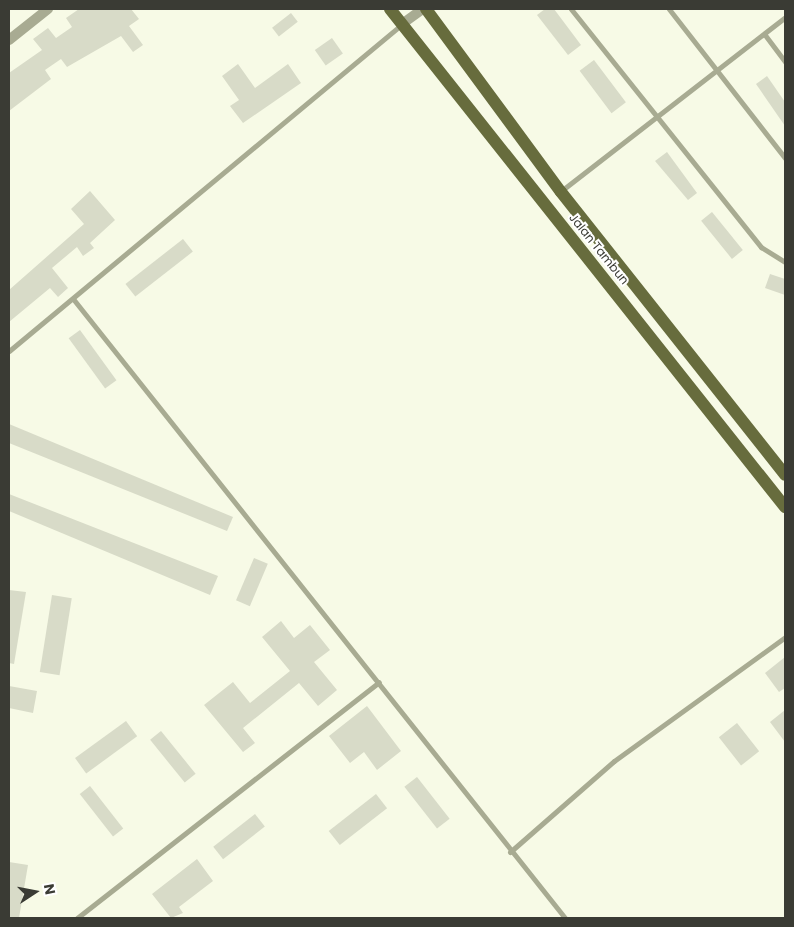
<!DOCTYPE html>
<style>
body{margin:0}
#map{position:relative;width:794px;height:927px;overflow:hidden;background:#f7fae6;font-family:Poppins,sans-serif}
div>[style]{position:absolute}
.building>*{inset:0;background:#d8dbc8;transform-origin:0 0}
.lane>*{height:5px;margin:-2.5px;padding:0 2.5px;transform-origin:2.5px;border-radius:2.5px;background:#a8ab92}
.street>*{height:10px;margin:-5px;padding:0 5px;transform-origin:5px;border-radius:5px;background:#a8ab92}
.primary>*{height:12px;margin:-6px;padding:0 6px;transform-origin:6px;border-radius:6px;background:#676c3d}
span{translate:-50% -50%;white-space:nowrap;text-align:center;line-height:1.15;-webkit-text-stroke:4px #fff;paint-order:stroke}
.street-label{font-size:12px;color:#3a3b34}
.frame{position:absolute;inset:0;border:10px solid #3a3b34;pointer-events:none}
.north{position:absolute;left:10px;top:867px;width:50px;height:50px;-webkit-text-stroke:4px #fff;paint-order:stroke;rotate:79deg;font-size:14px;font-weight:700;line-height:20px;text-align:center;color:#3a3b34}
.north::after{content:'';display:block;margin:auto;width:18px;height:22px;background:#3a3b34;clip-path:polygon(50% 0,100% 100%,50% 72%,0 100%)}
</style>
<div id="map">
<div class="building">
<i style="clip-path:polygon(79px 9px,131px 9px,139px 19px,129px 26px,143px 45px,133px 52px,121px 36px,67px 67px,61px 59px,45px 70px,51px 79px,9px 111px,9px 73px,42px 50px,33px 39px,48px 28px,56px 38px,72px 27px,66px 18px)"></i>
<i style="clip-path:polygon(545px 9px,554px 9px,581px 45px,568px 55px,537px 15px)"></i>
<i style="left:291px;top:13px;width:11px;height:24px;rotate:52deg"></i>
<i style="left:332px;top:38px;width:19px;height:21px;rotate:55deg"></i>
<i style="left:594px;top:60px;width:53px;height:18px;rotate:53deg"></i>
<i style="clip-path:polygon(238px 64px,255px 88px,288px 64px,301px 83px,243px 123px,230px 106px,239px 100px,222px 76px)"></i>
<i style="clip-path:polygon(767px 76px,785px 102px,785px 126px,756px 84px)"></i>
<i style="clip-path:polygon(667px 152px,697px 193px,688px 200px,655px 161px)"></i>
<i style="clip-path:polygon(90px 191px,115px 220px,90px 243px,94px 248px,83px 256px,77px 247px,52px 268px,68px 288px,58px 297px,50px 288px,9px 322px,9px 290px,84px 224px,71px 209px)"></i>
<i style="left:712px;top:212px;width:49px;height:14px;rotate:51deg"></i>
<i style="left:183px;top:239px;width:16px;height:73px;rotate:52deg"></i>
<i style="clip-path:polygon(770px 274px,785px 279px,785px 295px,765px 288px)"></i>
<i style="left:80px;top:330px;width:62px;height:14px;rotate:54deg"></i>
<i style="clip-path:polygon(9px 424px,233px 517px,227px 531px,9px 443px)"></i>
<i style="clip-path:polygon(9px 494px,218px 576px,210px 595px,9px 511px)"></i>
<i style="left:254px;top:558px;width:15px;height:46px;rotate:23deg"></i>
<i style="clip-path:polygon(9px 590px,26px 592px,14px 664px,9px 663px)"></i>
<i style="left:52px;top:595px;width:20px;height:78px;rotate:9deg"></i>
<i style="clip-path:polygon(281px 621px,294px 638px,310px 625px,330px 650px,314px 662px,337px 690px,318px 706px,299px 683px,243px 728px,255px 743px,243px 752px,204px 705px,233px 682px,250px 703px,290px 671px,262px 637px)"></i>
<i style="clip-path:polygon(785px 657px,785px 688px,779px 692px,765px 673px)"></i>
<i style="clip-path:polygon(9px 686px,37px 691px,33px 713px,9px 708px)"></i>
<i style="clip-path:polygon(367px 706px,401px 751px,377px 770px,364px 752px,350px 763px,329px 736px)"></i>
<i style="clip-path:polygon(785px 710px,785px 742px,770px 722px)"></i>
<i style="left:126px;top:721px;width:19px;height:63px;rotate:54deg"></i>
<i style="left:737px;top:723px;width:36px;height:23px;rotate:52deg"></i>
<i style="left:161px;top:731px;width:55px;height:14px;rotate:51deg"></i>
<i style="left:417px;top:777px;width:53px;height:16px;rotate:52deg"></i>
<i style="left:90px;top:786px;width:54px;height:13px;rotate:52deg"></i>
<i style="left:376px;top:794px;width:18px;height:60px;rotate:52deg"></i>
<i style="left:255px;top:814px;width:16px;height:53px;rotate:52deg"></i>
<i style="clip-path:polygon(197px 859px,213px 881px,179px 907px,183px 913px,171px 918px,152px 894px)"></i>
<i style="clip-path:polygon(9px 862px,28px 865px,19px 918px,9px 918px)"></i>
</div>
<div class="lane">
<i style="left:571px;top:9px;width:305px;rotate:51.4deg"></i>
<i style="left:761px;top:247px;width:28px;rotate:32deg"></i>
<i style="left:669px;top:9px;width:189px;rotate:52.1deg"></i>
<i style="left:765px;top:35px;width:34px;rotate:53deg"></i>
<i style="left:561px;top:191px;width:284px;rotate:-37.8deg"></i>
<i style="left:74px;top:300px;width:789px;rotate:51.53deg"></i>
<i style="left:9px;top:351px;width:510px;rotate:-39.75deg"></i>
<i style="left:510px;top:852px;width:138px;rotate:-41.2deg"></i>
<i style="left:614px;top:761px;width:211px;rotate:-35.9deg"></i>
<i style="left:77px;top:918px;width:383px;rotate:-38deg"></i>
</div>
<div class="street">
<i style="left:402px;top:24px;width:26px;rotate:-36deg"></i>
<i style="left:9px;top:40px;width:50px;rotate:-38.5deg"></i>
</div>
<div class="primary">
<i style="left:390px;top:9px;width:636px;rotate:51.58deg"></i>
<i style="left:426px;top:9px;width:227px;rotate:53.6deg"></i>
<i style="left:561px;top:192px;width:361px;rotate:51.6deg"></i>
</div>
<div class="street-label">
<span style="left:599px;top:249px;rotate:51deg">Jalan Tambun</span>
</div>
<div class="frame"></div>
<div class="north">N</div>
</div>
